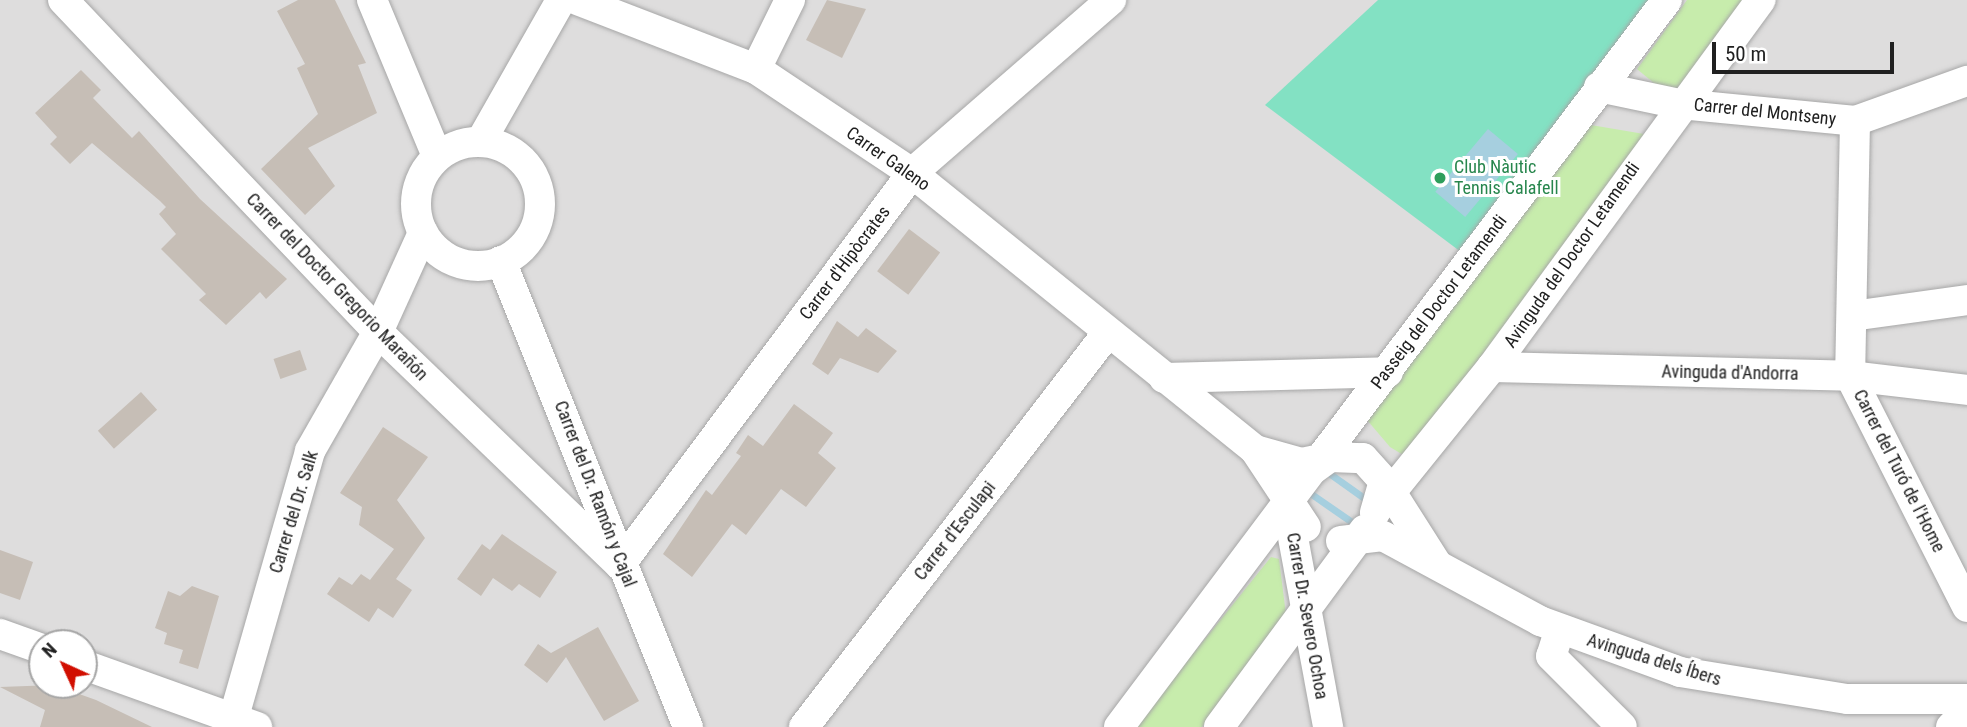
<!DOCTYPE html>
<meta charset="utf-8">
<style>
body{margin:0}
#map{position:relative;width:1967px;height:727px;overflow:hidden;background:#f1eee7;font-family:"Roboto Condensed",sans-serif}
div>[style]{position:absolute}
.residential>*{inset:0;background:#dedddd}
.grass>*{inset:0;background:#c7ecac}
.pitch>*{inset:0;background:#83e1c3}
.water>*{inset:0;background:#a6cfdf;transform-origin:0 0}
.stream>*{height:7px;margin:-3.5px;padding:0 3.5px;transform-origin:3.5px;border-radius:3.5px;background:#a6cfdf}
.building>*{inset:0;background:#c6beb6;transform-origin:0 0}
.roads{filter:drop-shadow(0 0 2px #a7a7a7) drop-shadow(0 0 2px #a7a7a7)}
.minor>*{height:30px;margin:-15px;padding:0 15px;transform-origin:15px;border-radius:15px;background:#fff}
.minor>.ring{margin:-15px;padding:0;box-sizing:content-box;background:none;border:30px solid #fff;border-radius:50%}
.dots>*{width:19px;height:19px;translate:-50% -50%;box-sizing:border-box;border:4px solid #fff;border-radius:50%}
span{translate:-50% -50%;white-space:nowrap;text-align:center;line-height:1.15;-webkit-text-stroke:6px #fff;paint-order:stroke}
.street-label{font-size:18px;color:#202020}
.leisure-label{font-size:18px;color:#27864d}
.left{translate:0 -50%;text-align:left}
.north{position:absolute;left:28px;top:629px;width:70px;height:70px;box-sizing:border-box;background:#fff;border:2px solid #a6a6a6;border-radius:50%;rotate:315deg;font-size:19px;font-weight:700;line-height:28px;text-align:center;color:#202020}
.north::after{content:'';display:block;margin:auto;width:24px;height:32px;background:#d10e00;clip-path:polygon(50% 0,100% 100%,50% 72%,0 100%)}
.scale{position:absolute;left:1712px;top:42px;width:182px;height:32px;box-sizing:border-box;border:4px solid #202020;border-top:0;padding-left:9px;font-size:21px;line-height:24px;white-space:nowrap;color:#202020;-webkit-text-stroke:5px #fff;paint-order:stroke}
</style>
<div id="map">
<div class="residential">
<i style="clip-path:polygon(evenodd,0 0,1967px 0,1967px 727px,0 727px,0 0,42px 643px,84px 643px,84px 685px,42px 685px,42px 643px)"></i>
</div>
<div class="grass">
<i style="clip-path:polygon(1687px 0,1751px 0,1677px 90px,1661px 89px,1637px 69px)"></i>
<i style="clip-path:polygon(1591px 125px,1650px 135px,1405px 456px,1390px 447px,1367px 420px)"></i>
<i style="clip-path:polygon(1271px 557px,1279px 559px,1286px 615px,1202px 727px,1134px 727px)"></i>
</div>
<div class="pitch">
<i style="clip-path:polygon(1378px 0,1651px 0,1461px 252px,1265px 105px)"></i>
</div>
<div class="water">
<i style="left:1488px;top:129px;width:39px;height:82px;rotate:40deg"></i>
</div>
<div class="stream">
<i style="left:1326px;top:471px;width:55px;rotate:35.4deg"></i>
<i style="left:1310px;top:493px;width:56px;rotate:34.8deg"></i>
</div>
<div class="building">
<i style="clip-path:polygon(298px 0,335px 0,366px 63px,358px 65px,377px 113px,308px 148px,335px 186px,305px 215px,261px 169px,318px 114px,297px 68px,305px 64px,277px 11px)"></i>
<i style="clip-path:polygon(827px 0,866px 9px,842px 58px,806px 40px)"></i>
<i style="clip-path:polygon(81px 70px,101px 90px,93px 98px,132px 138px,139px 131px,200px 199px,287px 279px,266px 299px,260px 292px,226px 325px,199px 300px,206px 294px,161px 249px,176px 234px,159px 214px,166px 207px,160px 201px,92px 143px,70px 164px,50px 144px,57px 137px,35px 113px)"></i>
<i style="left:909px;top:229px;width:39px;height:53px;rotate:37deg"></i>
<i style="clip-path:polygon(837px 321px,858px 337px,866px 328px,897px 351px,878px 373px,840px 358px,828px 375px,812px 364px)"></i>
<i style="left:300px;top:350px;width:21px;height:28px;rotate:71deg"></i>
<i style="left:141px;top:392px;width:24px;height:58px;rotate:48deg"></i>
<i style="clip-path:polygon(794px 404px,833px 433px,818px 453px,836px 468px,806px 507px,781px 489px,746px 535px,732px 524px,692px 577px,663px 554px,706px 490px,712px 495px,741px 456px,736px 453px,748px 435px,763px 446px)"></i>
<i style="clip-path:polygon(383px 427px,428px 457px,397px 500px,425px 538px,396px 579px,412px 590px,393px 618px,378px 608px,369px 622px,327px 594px,339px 577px,352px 585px,361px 574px,370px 580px,394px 549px,359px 525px,362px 507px,340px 493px)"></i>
<i style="clip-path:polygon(502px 534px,557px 572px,540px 598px,519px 584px,512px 591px,493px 578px,481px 596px,457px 579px,482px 544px,490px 550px)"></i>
<i style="clip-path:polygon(0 550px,33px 562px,20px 600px,0 593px)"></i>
<i style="clip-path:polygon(192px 586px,219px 596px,198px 669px,179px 663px,183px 650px,164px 644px,167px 633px,155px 628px,168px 591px,180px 596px)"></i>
<i style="clip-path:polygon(598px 627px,639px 701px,604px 721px,566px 657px,547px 683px,524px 665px,538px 644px,551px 653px)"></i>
<i style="clip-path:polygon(54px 685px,96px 700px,152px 727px,40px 727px,45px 710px,0 687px)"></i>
</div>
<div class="roads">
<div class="minor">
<i style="left:63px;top:0;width:458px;rotate:46.5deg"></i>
<i style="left:378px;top:332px;width:336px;rotate:43.9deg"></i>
<i style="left:620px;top:565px;width:489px;rotate:-53.3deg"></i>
<i style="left:912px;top:173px;width:264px;rotate:-41deg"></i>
<i style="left:372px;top:0;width:169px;rotate:67.4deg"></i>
<i style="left:577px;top:0;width:192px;rotate:21.1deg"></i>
<i style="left:756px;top:69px;width:187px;rotate:33.7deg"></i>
<i style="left:912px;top:173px;width:441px;rotate:38.9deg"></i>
<i style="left:1255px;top:450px;width:92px;rotate:56.5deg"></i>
<i style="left:756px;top:69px;width:77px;rotate:-63.8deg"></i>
<i style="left:1599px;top:87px;width:83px;rotate:11.9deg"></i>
<i style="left:1680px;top:104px;width:176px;rotate:5.5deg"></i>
<i style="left:1855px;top:121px;width:119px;rotate:-19.7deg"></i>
<i style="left:1855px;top:121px;width:255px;rotate:91.1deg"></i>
<i style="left:1850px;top:376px;width:259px;rotate:63.1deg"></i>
<i style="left:481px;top:141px;width:162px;rotate:-60.4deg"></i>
<i class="ring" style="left:416px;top:142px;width:94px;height:94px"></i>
<i style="left:501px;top:261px;width:502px;rotate:68.14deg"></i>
<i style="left:1852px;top:316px;width:116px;rotate:-7.9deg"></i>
<i style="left:1492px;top:367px;width:358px;rotate:1.4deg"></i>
<i style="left:1850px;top:376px;width:118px;rotate:6.8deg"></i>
<i style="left:1164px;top:378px;width:224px;rotate:-1.5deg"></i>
<i style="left:1255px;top:450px;width:49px;rotate:15.5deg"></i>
<i style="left:1302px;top:463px;width:29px;rotate:-12deg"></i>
<i style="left:1312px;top:470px;width:589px;rotate:-52.94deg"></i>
<i style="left:1384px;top:481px;width:97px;rotate:57.6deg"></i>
<i style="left:1287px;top:505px;width:226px;rotate:79.5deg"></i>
<i style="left:1379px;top:507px;width:180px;rotate:-51.1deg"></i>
<i style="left:1492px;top:367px;width:455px;rotate:-53.8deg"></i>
<i style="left:1341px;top:541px;width:42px;rotate:-6.8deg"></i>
<i style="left:1383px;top:536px;width:179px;rotate:28.4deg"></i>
<i style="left:1540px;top:621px;width:149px;rotate:20deg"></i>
<i style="left:1680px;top:672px;width:169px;rotate:9.2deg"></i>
<i style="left:1847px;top:699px;width:120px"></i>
<i style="left:1560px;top:629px;width:28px;rotate:108deg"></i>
<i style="left:1551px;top:656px;width:100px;rotate:45deg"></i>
<i style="left:0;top:634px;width:45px;rotate:19.7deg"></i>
<i style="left:84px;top:665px;width:184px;rotate:19.7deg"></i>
<i style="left:231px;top:727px;width:287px;rotate:-74deg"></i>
<i style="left:310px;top:451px;width:137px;rotate:-60.3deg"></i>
<i style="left:378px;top:332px;width:109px;rotate:-65.6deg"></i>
<i style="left:804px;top:727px;width:495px;rotate:-52.4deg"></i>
<i style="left:1119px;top:727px;width:321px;rotate:-53.1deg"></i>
<i style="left:1312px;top:470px;width:22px;rotate:-36deg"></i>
<i style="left:1330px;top:457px;width:33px;rotate:2deg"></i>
<i style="left:1363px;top:458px;width:31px;rotate:48deg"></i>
<i style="left:1384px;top:481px;width:33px;rotate:106deg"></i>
<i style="left:1219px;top:727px;width:245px;rotate:-53.6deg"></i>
<i style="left:1951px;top:727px;width:23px;rotate:-45deg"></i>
</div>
</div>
<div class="dots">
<i style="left:1440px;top:178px;background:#2e9e5b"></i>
</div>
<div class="street-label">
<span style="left:1765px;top:112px;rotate:6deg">Carrer del Montseny</span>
<span style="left:888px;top:159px;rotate:35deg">Carrer Galeno</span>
<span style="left:1572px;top:255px;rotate:-55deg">Avinguda del Doctor Letamendi</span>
<span style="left:845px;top:263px;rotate:-53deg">Carrer d'Hipòcrates</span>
<span style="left:337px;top:287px;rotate:46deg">Carrer del Doctor Gregorio Marañón</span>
<span style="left:1439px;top:302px;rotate:-53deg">Passeig del Doctor Letamendi</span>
<span style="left:1730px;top:373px;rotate:1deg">Avinguda d'Andorra</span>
<span style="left:1899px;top:471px;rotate:63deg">Carrer del Turó de l'Home</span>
<span style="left:595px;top:494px;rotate:69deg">Carrer del Dr. Ramón y Cajal</span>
<span style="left:294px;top:512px;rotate:-73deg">Carrer del Dr. Salk</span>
<span style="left:955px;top:531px;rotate:-52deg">Carrer d'Esculapi</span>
<span style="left:1307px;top:616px;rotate:80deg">Carrer Dr. Severo Ochoa</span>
<span style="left:1654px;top:660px;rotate:17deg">Avinguda dels Íbers</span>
</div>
<div class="leisure-label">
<span class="left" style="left:1454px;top:178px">Club Nàutic<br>Tennis Calafell</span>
</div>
<div class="north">N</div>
<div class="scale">50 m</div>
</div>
